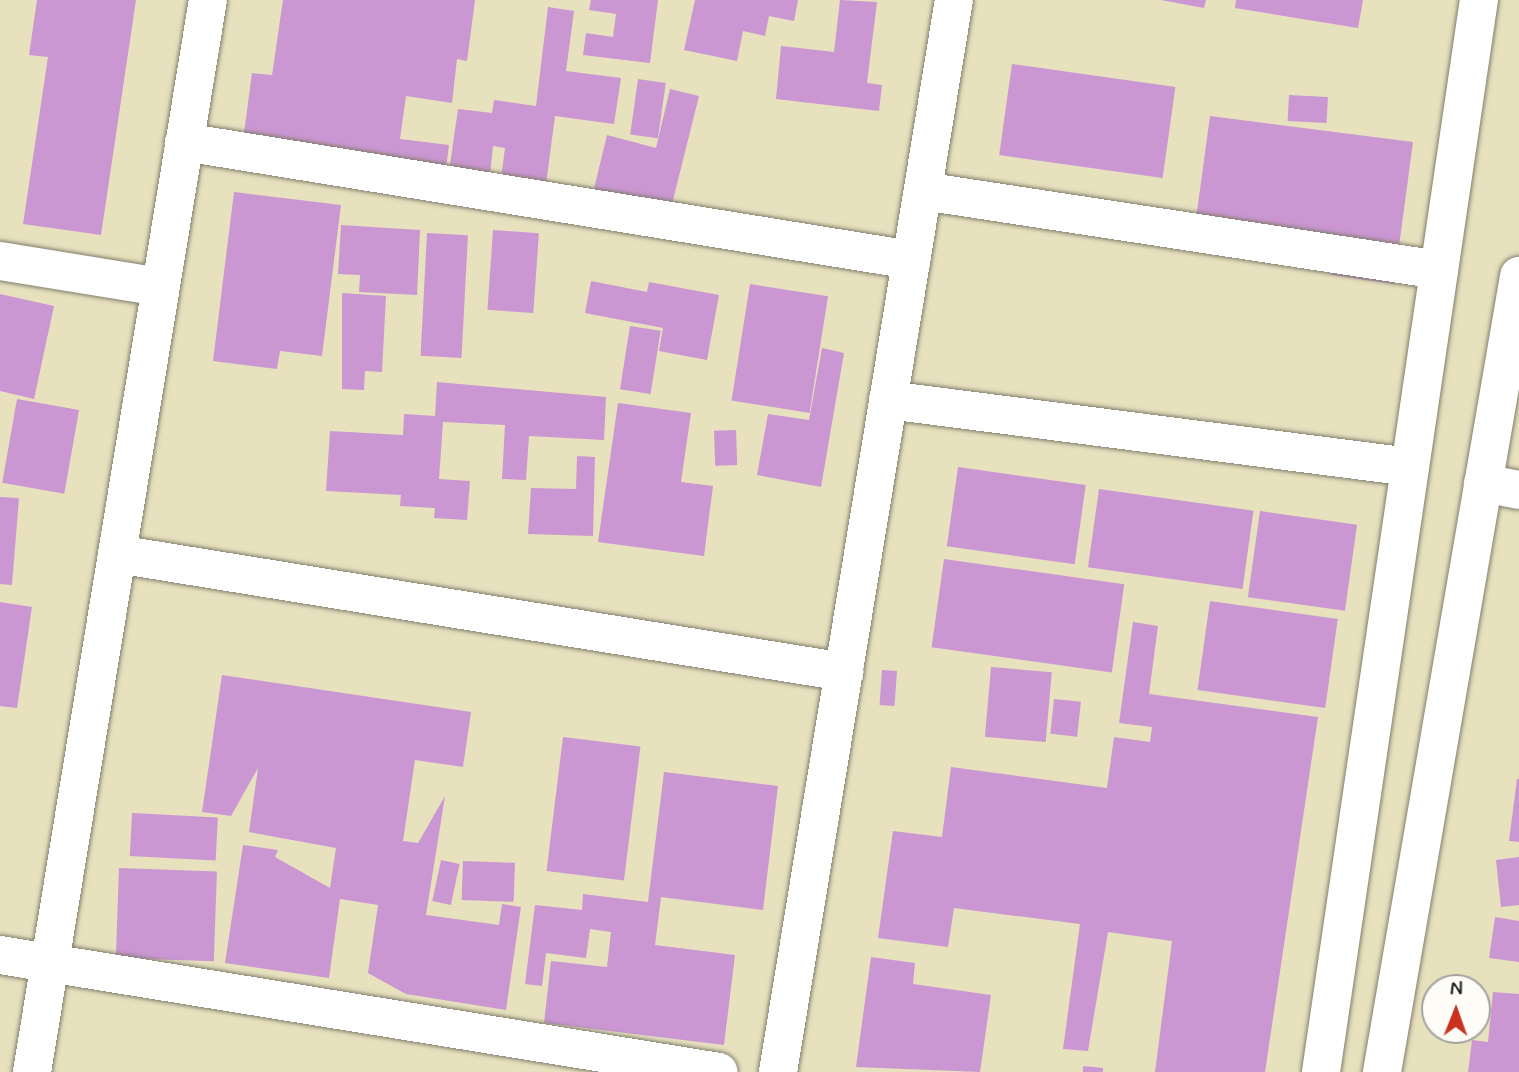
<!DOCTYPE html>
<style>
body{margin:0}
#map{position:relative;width:1519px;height:1072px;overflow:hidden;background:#e7e1be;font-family:Mynerve,sans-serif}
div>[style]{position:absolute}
.building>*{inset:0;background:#ca97d2;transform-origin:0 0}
.roads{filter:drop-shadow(0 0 2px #827e6d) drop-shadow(0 0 2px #827e6d)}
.minor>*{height:38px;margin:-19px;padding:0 19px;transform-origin:19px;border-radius:19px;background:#fff}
.tertiary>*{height:38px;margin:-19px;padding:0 19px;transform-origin:19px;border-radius:19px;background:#fff}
.secondary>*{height:38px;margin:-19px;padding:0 19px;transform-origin:19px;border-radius:19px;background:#fff}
span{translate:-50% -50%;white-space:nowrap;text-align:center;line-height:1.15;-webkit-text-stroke:5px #fdfcf7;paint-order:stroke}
.north{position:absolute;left:1421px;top:974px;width:70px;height:70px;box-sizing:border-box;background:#fdfcf7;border:2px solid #a3a29f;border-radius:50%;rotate:1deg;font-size:19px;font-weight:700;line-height:28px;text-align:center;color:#1c1c1c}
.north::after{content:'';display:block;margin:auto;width:24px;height:32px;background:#c8321e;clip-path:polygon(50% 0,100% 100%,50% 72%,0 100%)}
</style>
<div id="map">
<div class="building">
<i style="clip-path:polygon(37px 0,136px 0,101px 235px,23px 224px,48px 57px,29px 55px)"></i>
<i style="clip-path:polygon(283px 0,475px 0,467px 61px,457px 59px,452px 103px,406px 96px,400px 139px,449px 145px,445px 176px,242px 148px,252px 73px,272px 75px)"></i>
<i style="clip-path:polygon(591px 0,658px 0,650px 63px,583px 55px,586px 33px,613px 37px,616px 14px,589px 10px)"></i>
<i style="clip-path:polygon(695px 0,798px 0,794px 21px,769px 16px,765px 36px,743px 31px,737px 61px,684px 50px)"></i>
<i style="clip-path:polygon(840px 0,877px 2px,867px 83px,882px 85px,879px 111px,776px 99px,781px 46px,834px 52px)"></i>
<i style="clip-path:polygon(1161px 0,1206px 0,1204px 8px)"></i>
<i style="clip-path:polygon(1236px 0,1363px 0,1358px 28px,1235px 8px)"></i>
<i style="clip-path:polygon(548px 7px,574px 11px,566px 71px,621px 78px,614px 124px,555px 116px,545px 192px,500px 186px,505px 148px,493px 146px,489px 184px,448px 179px,458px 109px,492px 113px,494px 100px,536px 106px)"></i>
<i style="left:1012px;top:64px;width:165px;height:92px;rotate:8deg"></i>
<i style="left:638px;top:79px;width:28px;height:56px;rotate:8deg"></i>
<i style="clip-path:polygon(670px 89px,699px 96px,668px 220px,591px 201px,607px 135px,656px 148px)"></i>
<i style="left:1289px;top:95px;width:39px;height:26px;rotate:3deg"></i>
<i style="clip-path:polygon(1210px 116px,1413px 142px,1394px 284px,1331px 275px,1336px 237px,1196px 219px)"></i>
<i style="clip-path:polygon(234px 192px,341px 205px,322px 356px,280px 351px,277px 369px,213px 361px)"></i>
<i style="clip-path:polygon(341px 225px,420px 230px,417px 295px,359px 292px,360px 275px,338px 274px)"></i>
<i style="left:493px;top:230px;width:46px;height:80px;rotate:4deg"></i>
<i style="left:427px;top:233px;width:41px;height:123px;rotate:3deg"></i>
<i style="clip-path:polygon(591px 281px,647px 292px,649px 282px,719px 295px,707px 360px,659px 351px,663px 328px,585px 313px)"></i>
<i style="left:750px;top:284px;width:79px;height:118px;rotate:9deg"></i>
<i style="clip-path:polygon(342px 293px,386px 296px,382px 372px,365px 371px,364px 390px,342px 389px)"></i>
<i style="clip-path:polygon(0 294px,54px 306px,34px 399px,0 391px)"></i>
<i style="left:630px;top:326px;width:31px;height:64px;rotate:9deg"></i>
<i style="clip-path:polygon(822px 348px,844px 353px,821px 487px,757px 475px,768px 414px,809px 420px)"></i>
<i style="clip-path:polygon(437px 382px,606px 397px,604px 440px,529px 436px,526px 480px,502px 479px,505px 425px,443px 422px,439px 479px,470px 481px,467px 520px,434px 518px,435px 508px,400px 506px,401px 495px,326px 491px,330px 431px,403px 435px,404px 414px,435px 416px)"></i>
<i style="left:17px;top:399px;width:63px;height:85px;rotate:10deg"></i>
<i style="clip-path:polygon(618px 403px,691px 413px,681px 482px,713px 486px,704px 556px,598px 542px)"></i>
<i style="left:736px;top:430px;width:35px;height:22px;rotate:88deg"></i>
<i style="clip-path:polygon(577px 456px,595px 457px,593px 536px,528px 534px,531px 488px,576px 489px)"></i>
<i style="left:958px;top:467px;width:129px;height:80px;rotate:8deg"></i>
<i style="left:1099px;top:489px;width:156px;height:79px;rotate:8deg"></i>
<i style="clip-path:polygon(0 497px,19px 498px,12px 585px,0 584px)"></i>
<i style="left:1260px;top:511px;width:98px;height:87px;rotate:8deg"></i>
<i style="left:944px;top:559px;width:182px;height:89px;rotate:8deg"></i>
<i style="left:1210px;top:601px;width:129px;height:90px;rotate:8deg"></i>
<i style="clip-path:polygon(0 602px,32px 607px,17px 708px,0 706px)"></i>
<i style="clip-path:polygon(1133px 622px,1158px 626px,1149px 694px,1318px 717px,1265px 1072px,1155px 1072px,1172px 941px,1108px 932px,1088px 1051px,1063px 1049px,1080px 924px,954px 908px,948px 947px,878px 938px,893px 831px,942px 837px,951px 767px,1107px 788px,1114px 737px,1150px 742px,1152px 727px,1119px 723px)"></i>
<i style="left:991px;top:667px;width:61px;height:70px;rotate:5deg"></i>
<i style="left:882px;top:670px;width:15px;height:35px;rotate:4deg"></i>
<i style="clip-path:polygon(222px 675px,471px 712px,463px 767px,415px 760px,403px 841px,418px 843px,445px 796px,426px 915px,499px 925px,502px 904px,521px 907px,506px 1010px,406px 994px,368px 973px,378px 905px,340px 899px,329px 978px,225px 963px,243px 845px,278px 850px,275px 857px,330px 888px,336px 848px,249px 832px,258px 768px,231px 816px,202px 812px)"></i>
<i style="left:1054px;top:699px;width:27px;height:35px;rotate:6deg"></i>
<i style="left:563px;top:737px;width:78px;height:135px;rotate:7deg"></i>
<i style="clip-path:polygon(664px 772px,778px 786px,763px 910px,661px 897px,655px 945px,735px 955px,724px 1045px,544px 1023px,551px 961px,607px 967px,611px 932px,590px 929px,586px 958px,546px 953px,542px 986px,525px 984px,535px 905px,582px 910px,583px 894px,648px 902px)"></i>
<i style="clip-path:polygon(1517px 779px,1519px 779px,1519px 842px,1509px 841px)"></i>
<i style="left:132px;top:813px;width:86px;height:43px;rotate:3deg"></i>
<i style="clip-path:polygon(1519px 857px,1519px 905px,1501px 907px,1496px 860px)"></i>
<i style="left:441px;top:860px;width:19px;height:42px;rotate:12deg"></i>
<i style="left:463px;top:861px;width:52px;height:39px;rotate:2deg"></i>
<i style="left:119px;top:868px;width:98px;height:90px;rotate:2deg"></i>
<i style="clip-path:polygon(1495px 917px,1519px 921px,1519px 962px,1489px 958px)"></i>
<i style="clip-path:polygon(871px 957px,915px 963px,913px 984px,991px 995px,980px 1072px,856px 1067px)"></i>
<i style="clip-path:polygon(1493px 992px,1519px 994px,1519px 1072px,1468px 1072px,1472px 1040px,1488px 1042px)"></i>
<i style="clip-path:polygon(1083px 1066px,1103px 1068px,1103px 1072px,1083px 1072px)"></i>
</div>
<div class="roads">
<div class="minor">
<i style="left:184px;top:142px;width:737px;rotate:9.22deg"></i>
<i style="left:923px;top:191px;width:522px;rotate:8.7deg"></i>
<i style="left:0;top:261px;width:162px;rotate:9.2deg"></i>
<i style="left:888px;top:400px;width:526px;rotate:7.31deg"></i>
<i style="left:1483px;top:483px;width:37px;rotate:11deg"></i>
<i style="left:117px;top:554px;width:737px;rotate:9.22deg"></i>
<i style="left:32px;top:1072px;width:1086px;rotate:-80.68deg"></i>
<i style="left:778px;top:1072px;width:1086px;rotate:-80.68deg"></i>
</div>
<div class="tertiary">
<i style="left:0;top:955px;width:728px;rotate:9.24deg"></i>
</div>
<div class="secondary">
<i style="left:1321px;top:1072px;width:1084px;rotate:-81.62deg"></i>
<i style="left:1382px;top:1072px;width:808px;rotate:-80.23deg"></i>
</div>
</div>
<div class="north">N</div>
</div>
